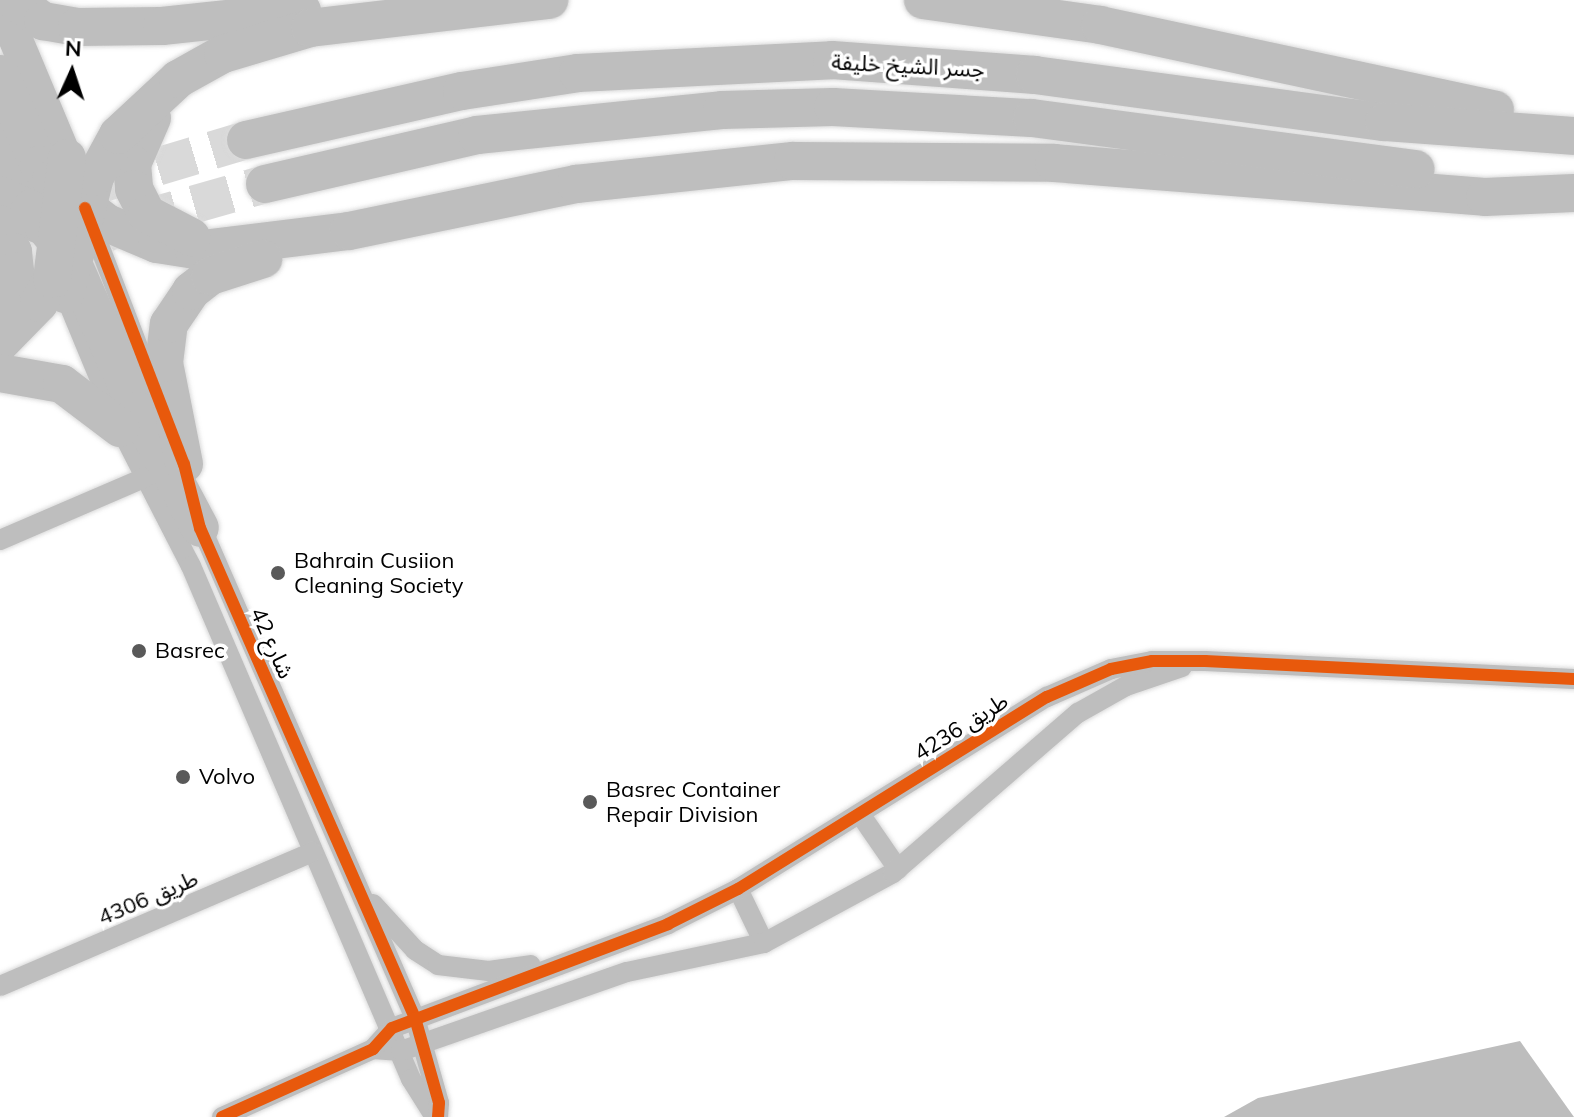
<!DOCTYPE html>
<meta charset="utf-8">
<style>
body{margin:0}
#map{position:relative;width:1574px;height:1117px;overflow:hidden;background:#fff;font-family:Mulish,"Noto Sans Arabic",sans-serif}
div>[style]{position:absolute}
.water>*{inset:0;background:#bdbdbd}
.motorway-tunnel>*{height:38px;margin-top:-19px;transform-origin:0;background:repeating-linear-gradient(90deg,#d9d9d9 0 38px,transparent 0 57px)}
.roads{filter:drop-shadow(0 0 2px #dbdbdb) drop-shadow(0 0 2px #dbdbdb)}
.minor>*{height:20px;margin:-10px;padding:0 10px;transform-origin:10px;border-radius:10px;background:#bebebe}
.primary>*{height:34px;margin:-17px;padding:0 17px;transform-origin:17px;border-radius:17px;background:#bebebe}
.motorway>*{height:38px;margin:-19px;padding:0 19px;transform-origin:19px;border-radius:19px;background:#bebebe}
.cycleway>*{height:12px;margin:-6px;padding:0 6px;transform-origin:6px;border-radius:6px;background:#e8590c}
.dots>*{width:22px;height:22px;translate:-50% -50%;box-sizing:border-box;border:4px solid #fff;border-radius:50%}
span{translate:-50% -50%;white-space:nowrap;text-align:center;line-height:1.15;-webkit-text-stroke:7px #fff;paint-order:stroke}
.street-label{font-size:22px;color:#000}
.poi-label{font-size:22px;color:#000}
.left{translate:0 -50%;text-align:left}
.north{position:absolute;left:32px;top:32px;width:80px;height:80px;-webkit-text-stroke:6px #fff;paint-order:stroke;rotate:3deg;font-size:22px;font-weight:700;line-height:32px;text-align:center;color:#000}
.north::after{content:'';display:block;margin:auto;width:28px;height:36px;background:#000;clip-path:polygon(50% 0,100% 100%,50% 72%,0 100%)}
</style>
<div id="map">
<div class="water">
<i style="clip-path:polygon(1520px 1041px,1574px 1117px,1224px 1117px,1258px 1098px)"></i>
</div>
<div class="motorway-tunnel">
<i style="left:103px;top:183px;width:149px;rotate:-16.7deg"></i>
<i style="left:0;top:275px;width:149px;rotate:-21.6deg"></i>
<i style="left:139px;top:220px;width:131px;rotate:-15.9deg"></i>
</div>
<div class="roads">
<div class="minor">
<i style="left:89px;top:219px;width:184px;rotate:69deg"></i>
<i style="left:62px;top:288px;width:152px;rotate:67.5deg"></i>
<i style="left:120px;top:428px;width:155px;rotate:62.8deg"></i>
<i style="left:191px;top:566px;width:558px;rotate:66.79deg"></i>
<i style="left:411px;top:1079px;width:45px;rotate:57.7deg"></i>
<i style="left:198px;top:520px;width:543px;rotate:66.46deg"></i>
<i style="left:415px;top:1018px;width:88px;rotate:74.2deg"></i>
<i style="left:439px;top:1103px;width:14px;rotate:94deg"></i>
<i style="left:0;top:540px;width:159px;rotate:-23.3deg"></i>
<i style="left:860px;top:814px;width:67px;rotate:55.4deg"></i>
<i style="left:738px;top:889px;width:60px;rotate:64.3deg"></i>
<i style="left:373px;top:904px;width:62px;rotate:47.6deg"></i>
<i style="left:415px;top:950px;width:27px;rotate:33deg"></i>
<i style="left:438px;top:965px;width:51px;rotate:6.7deg"></i>
<i style="left:489px;top:971px;width:42px;rotate:-8.1deg"></i>
<i style="left:0;top:986px;width:340px;rotate:-23.2deg"></i>
<i style="left:373px;top:1049px;width:28px;rotate:4deg"></i>
<i style="left:401px;top:1051px;width:239px;rotate:-19.3deg"></i>
<i style="left:627px;top:972px;width:140px;rotate:-12deg"></i>
<i style="left:764px;top:943px;width:147px;rotate:-28.5deg"></i>
<i style="left:893px;top:873px;width:245px;rotate:-40.9deg"></i>
<i style="left:1078px;top:713px;width:55px;rotate:-29.4deg"></i>
<i style="left:1126px;top:686px;width:59px;rotate:-18.7deg"></i>
<i style="left:222px;top:1117px;width:166px;rotate:-24.2deg"></i>
<i style="left:373px;top:1049px;width:28px;rotate:-48deg"></i>
<i style="left:392px;top:1028px;width:295px;rotate:-20.6deg"></i>
<i style="left:668px;top:924px;width:78px;rotate:-26.6deg"></i>
<i style="left:738px;top:889px;width:364px;rotate:-31.9deg"></i>
<i style="left:1047px;top:697px;width:70px;rotate:-23.6deg"></i>
<i style="left:1111px;top:669px;width:42px;rotate:-11deg"></i>
<i style="left:1152px;top:661px;width:53px"></i>
<i style="left:1205px;top:661px;width:369px;rotate:2.8deg"></i>
</div>
<div class="primary">
<i style="left:0;top:2px;width:194px;rotate:67.3deg"></i>
<i style="left:0;top:133px;width:100px;rotate:68.3deg"></i>
</div>
<div class="motorway">
<i style="left:14px;top:0;width:36px;rotate:36deg"></i>
<i style="left:43px;top:21px;width:35px;rotate:10deg"></i>
<i style="left:77px;top:27px;width:85px;rotate:-0.7deg"></i>
<i style="left:162px;top:26px;width:141px;rotate:-6.1deg"></i>
<i style="left:923px;top:0;width:179px;rotate:8deg"></i>
<i style="left:1100px;top:25px;width:404px;rotate:12.1deg"></i>
<i style="left:0;top:74px;width:99px;rotate:66.8deg"></i>
<i style="left:39px;top:165px;width:19px;rotate:51deg"></i>
<i style="left:51px;top:180px;width:71px;rotate:37.5deg"></i>
<i style="left:107px;top:223px;width:54px;rotate:22.8deg"></i>
<i style="left:157px;top:244px;width:37px;rotate:9deg"></i>
<i style="left:194px;top:250px;width:156px;rotate:-7deg"></i>
<i style="left:349px;top:231px;width:232px;rotate:-11.7deg"></i>
<i style="left:576px;top:184px;width:218px;rotate:-6.1deg"></i>
<i style="left:793px;top:161px;width:261px;rotate:0.4deg"></i>
<i style="left:1054px;top:163px;width:432px;rotate:4.5deg"></i>
<i style="left:1485px;top:197px;width:89px;rotate:-2.6deg"></i>
<i style="left:152px;top:118px;width:50px;rotate:113.5deg"></i>
<i style="left:132px;top:164px;width:25px;rotate:85deg"></i>
<i style="left:134px;top:189px;width:28px;rotate:63deg"></i>
<i style="left:147px;top:214px;width:50px;rotate:27.6deg"></i>
<i style="left:246px;top:140px;width:221px;rotate:-12.8deg"></i>
<i style="left:462px;top:91px;width:117px;rotate:-8.8deg"></i>
<i style="left:578px;top:73px;width:254px;rotate:-2.9deg"></i>
<i style="left:832px;top:60px;width:204px;rotate:4.2deg"></i>
<i style="left:1035px;top:75px;width:352px;rotate:7.7deg"></i>
<i style="left:1384px;top:122px;width:191px;rotate:4.2deg"></i>
<i style="left:265px;top:184px;width:218px;rotate:-13deg"></i>
<i style="left:477px;top:135px;width:246px;rotate:-5.8deg"></i>
<i style="left:722px;top:110px;width:111px;rotate:-1.5deg"></i>
<i style="left:833px;top:107px;width:199px;rotate:3.2deg"></i>
<i style="left:1032px;top:118px;width:387px;rotate:7.6deg"></i>
<i style="left:0;top:195px;width:33px;rotate:25deg"></i>
<i style="left:30px;top:209px;width:65px;rotate:50.6deg"></i>
<i style="left:71px;top:259px;width:166px;rotate:66.2deg"></i>
<i style="left:138px;top:411px;width:132px;rotate:62.1deg"></i>
<i style="left:0;top:224px;width:31px;rotate:65deg"></i>
<i style="left:13px;top:252px;width:19px;rotate:84deg"></i>
<i style="left:15px;top:271px;width:56px;rotate:105.5deg"></i>
<i style="left:65px;top:294px;width:121px;rotate:-75.6deg"></i>
<i style="left:95px;top:177px;width:48px;rotate:-61.3deg"></i>
<i style="left:118px;top:135px;width:82px;rotate:-43deg"></i>
<i style="left:178px;top:79px;width:51px;rotate:-29.1deg"></i>
<i style="left:223px;top:54px;width:91px;rotate:-16.6deg"></i>
<i style="left:310px;top:28px;width:241px;rotate:-6.7deg"></i>
<i style="left:0;top:343px;width:56px;rotate:-45.7deg"></i>
<i style="left:39px;top:303px;width:27px;rotate:-62deg"></i>
<i style="left:52px;top:279px;width:122px;rotate:-82.9deg"></i>
<i style="left:0;top:373px;width:63px;rotate:10.1deg"></i>
<i style="left:62px;top:384px;width:73px;rotate:37.2deg"></i>
<i style="left:184px;top:464px;width:103px;rotate:-101.2deg"></i>
<i style="left:164px;top:363px;width:39px;rotate:-83deg"></i>
<i style="left:169px;top:324px;width:40px;rotate:-56deg"></i>
<i style="left:191px;top:291px;width:24px;rotate:-38deg"></i>
<i style="left:210px;top:276px;width:56px;rotate:-17.8deg"></i>
</div>
</div>
<div class="cycleway">
<i style="left:85px;top:208px;width:274px;rotate:68.9deg"></i>
<i style="left:184px;top:464px;width:66px;rotate:76deg"></i>
<i style="left:200px;top:528px;width:535px;rotate:66.31deg"></i>
<i style="left:415px;top:1018px;width:88px;rotate:74.2deg"></i>
<i style="left:439px;top:1103px;width:14px;rotate:94deg"></i>
<i style="left:222px;top:1117px;width:166px;rotate:-24.2deg"></i>
<i style="left:373px;top:1049px;width:28px;rotate:-48deg"></i>
<i style="left:392px;top:1028px;width:295px;rotate:-20.6deg"></i>
<i style="left:668px;top:924px;width:78px;rotate:-26.6deg"></i>
<i style="left:738px;top:889px;width:364px;rotate:-31.9deg"></i>
<i style="left:1047px;top:697px;width:70px;rotate:-23.6deg"></i>
<i style="left:1111px;top:669px;width:42px;rotate:-11deg"></i>
<i style="left:1152px;top:661px;width:53px"></i>
<i style="left:1205px;top:661px;width:369px;rotate:2.8deg"></i>
</div>
<div class="dots">
<i style="left:278px;top:573px;background:#595959"></i>
<i style="left:139px;top:651px;background:#595959"></i>
<i style="left:183px;top:777px;background:#595959"></i>
<i style="left:590px;top:802px;background:#595959"></i>
</div>
<div class="street-label">
<span style="left:908px;top:66px;rotate:3deg">جسر الشيخ خليفة</span>
<span style="left:272px;top:643px;rotate:66deg">شارع 42</span>
<span style="left:961px;top:727px;rotate:-32deg">طريق 4236</span>
<span style="left:148px;top:898px;rotate:-23deg">طريق 4306</span>
</div>
<div class="poi-label">
<span class="left" style="left:294px;top:573px">Bahrain Cusiion<br>Cleaning Society</span>
<span class="left" style="left:155px;top:651px">Basrec</span>
<span class="left" style="left:199px;top:777px">Volvo</span>
<span class="left" style="left:606px;top:802px">Basrec Container<br>Repair Division</span>
</div>
<div class="north">N</div>
</div>
